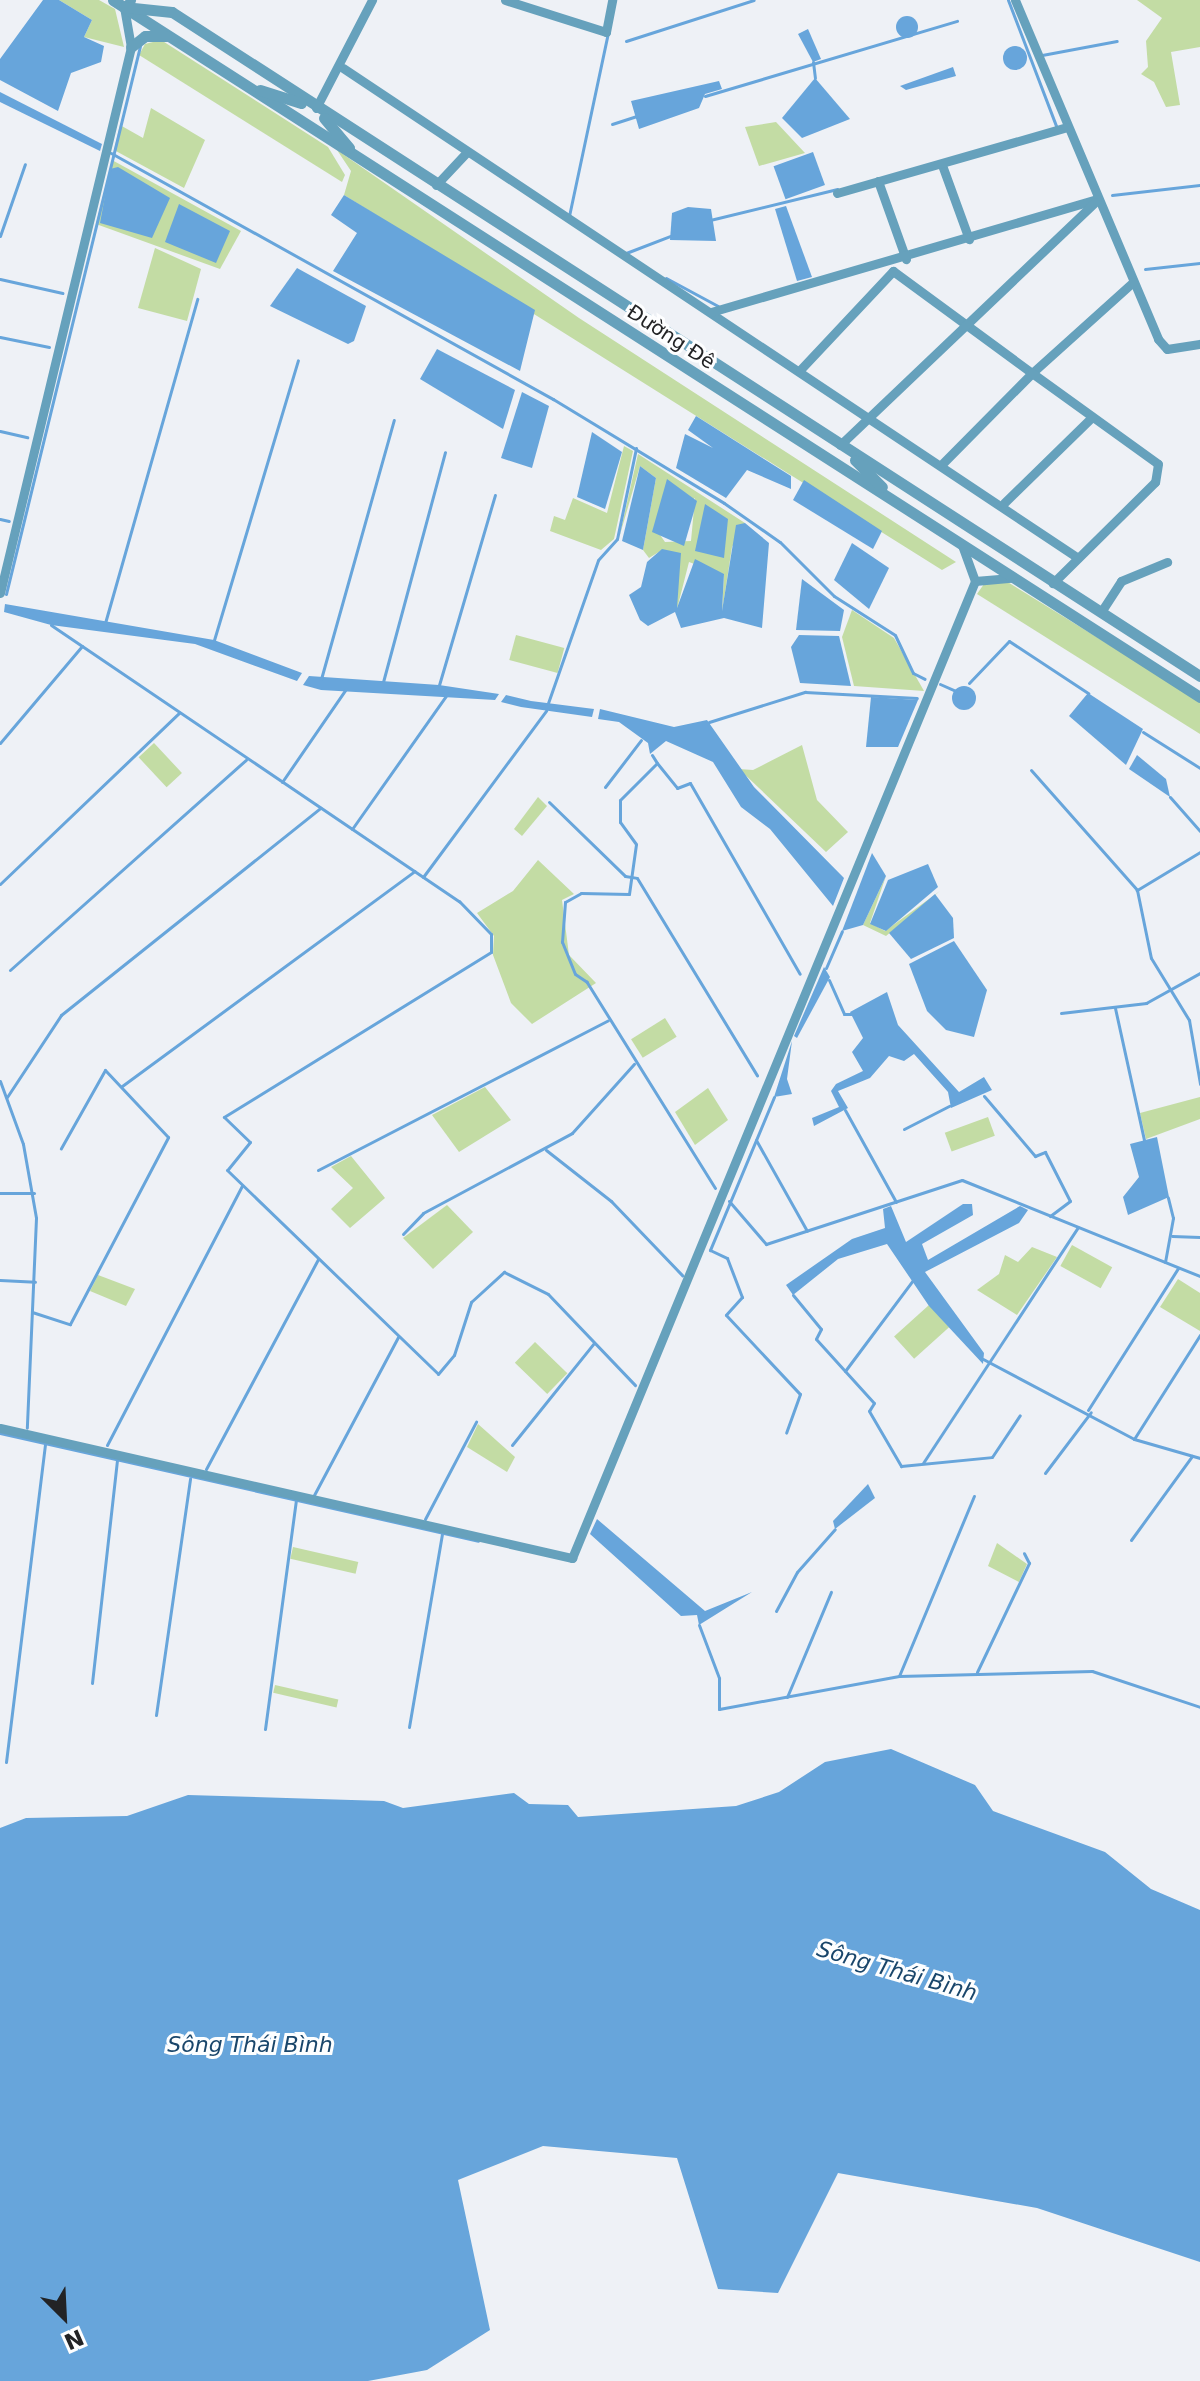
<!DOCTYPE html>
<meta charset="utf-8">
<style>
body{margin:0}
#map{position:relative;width:1200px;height:2381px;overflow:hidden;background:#eef1f6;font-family:"DejaVu Sans",sans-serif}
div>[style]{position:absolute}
.green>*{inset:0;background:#c3dca4;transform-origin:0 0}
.water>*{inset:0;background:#67a5db;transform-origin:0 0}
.round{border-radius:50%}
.stream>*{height:3px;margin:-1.5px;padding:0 1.5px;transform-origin:1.5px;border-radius:1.5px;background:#67a5db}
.minor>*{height:9px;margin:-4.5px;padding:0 4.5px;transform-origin:4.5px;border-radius:4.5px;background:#66a1bc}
.tertiary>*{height:11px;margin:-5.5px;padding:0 5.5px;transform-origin:5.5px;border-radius:5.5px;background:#66a1bc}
span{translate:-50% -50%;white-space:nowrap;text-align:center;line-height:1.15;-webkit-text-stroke:6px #fdfeff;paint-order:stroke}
.street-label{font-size:20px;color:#222325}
.water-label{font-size:22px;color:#19466b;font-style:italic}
.north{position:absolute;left:24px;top:2277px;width:80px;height:80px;-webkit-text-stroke:6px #fdfeff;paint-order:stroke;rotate:156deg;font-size:22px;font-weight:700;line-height:32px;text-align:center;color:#222325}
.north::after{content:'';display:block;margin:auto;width:28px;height:36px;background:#222325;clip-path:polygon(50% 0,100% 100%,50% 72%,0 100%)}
</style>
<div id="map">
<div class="green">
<i style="clip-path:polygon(59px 0,99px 0,115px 9px,124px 47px,84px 37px,92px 20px)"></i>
<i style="clip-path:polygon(1137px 0,1200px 0,1200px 47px,1171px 52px,1180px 105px,1166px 107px,1154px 82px,1141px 74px,1148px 67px,1146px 41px,1162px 18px)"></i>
<i style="clip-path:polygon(161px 40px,328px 147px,345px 175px,342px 182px,139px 55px,145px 44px)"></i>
<i style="clip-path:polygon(151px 108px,205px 140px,184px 188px,114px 150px,120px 125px,143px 138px)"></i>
<i style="clip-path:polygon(776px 122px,805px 153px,759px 166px,745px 127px)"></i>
<i style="clip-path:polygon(337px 150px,579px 318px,956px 562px,942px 570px,344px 195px,351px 171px)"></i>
<i style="clip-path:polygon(112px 160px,241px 231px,220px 269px,96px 224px)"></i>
<i style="clip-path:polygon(155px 248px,201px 269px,187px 321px,138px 308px)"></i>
<i style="clip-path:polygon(624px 446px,633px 451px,614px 539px,601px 550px,550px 531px,554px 516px,565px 520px,573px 498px,607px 513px)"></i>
<i style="clip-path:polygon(evenodd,638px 454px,745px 523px,732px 547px,722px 612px,724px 575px,689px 562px,677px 609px,662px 550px,649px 558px,643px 550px,656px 478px,640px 466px,619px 538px,638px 454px,695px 498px,691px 541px,665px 542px,658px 532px,695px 498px)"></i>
<i style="clip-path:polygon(1006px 581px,1200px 701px,1200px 734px,977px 594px,984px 584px)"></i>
<i style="clip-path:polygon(852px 610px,894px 638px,924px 691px,854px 686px,842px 637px)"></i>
<i style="left:516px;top:635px;width:50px;height:26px;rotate:15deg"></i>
<i style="left:154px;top:743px;width:41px;height:21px;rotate:47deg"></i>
<i style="clip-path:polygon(802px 745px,817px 800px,848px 832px,826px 852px,739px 769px,753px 770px)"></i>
<i style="clip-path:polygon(538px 797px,547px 806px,522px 836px,514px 829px)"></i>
<i style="clip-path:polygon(538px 860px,574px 894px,562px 900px,569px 955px,596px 983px,532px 1024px,511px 1003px,493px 955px,494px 936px,477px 913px,513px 891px)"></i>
<i style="clip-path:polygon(886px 876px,870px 923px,885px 931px,940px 891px,886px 936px,863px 925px)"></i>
<i style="left:665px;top:1018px;width:22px;height:40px;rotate:58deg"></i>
<i style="clip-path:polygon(485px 1087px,511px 1120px,459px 1152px,432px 1115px)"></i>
<i style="clip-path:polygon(708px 1088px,728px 1120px,695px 1145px,675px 1112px)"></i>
<i style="clip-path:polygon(1200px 1097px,1200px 1119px,1146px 1139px,1140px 1113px)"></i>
<i style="left:988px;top:1117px;width:20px;height:46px;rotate:70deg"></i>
<i style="clip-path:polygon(351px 1156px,385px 1198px,350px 1228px,331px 1209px,353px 1188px,331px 1167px)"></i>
<i style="clip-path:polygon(447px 1205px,473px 1232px,433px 1269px,403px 1238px)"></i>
<i style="left:1072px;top:1245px;width:46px;height:24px;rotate:29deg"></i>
<i style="clip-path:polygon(1032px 1247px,1057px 1257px,1017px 1315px,977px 1290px,999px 1274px,1005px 1255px,1018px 1262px)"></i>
<i style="clip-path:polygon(98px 1275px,135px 1289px,126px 1306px,90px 1291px)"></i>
<i style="clip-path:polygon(1178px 1279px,1200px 1293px,1200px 1331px,1160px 1307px)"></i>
<i style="left:929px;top:1305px;width:30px;height:47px;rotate:48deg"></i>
<i style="left:535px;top:1342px;width:45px;height:29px;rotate:44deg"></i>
<i style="clip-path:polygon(478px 1424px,515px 1457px,507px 1472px,467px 1447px)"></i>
<i style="clip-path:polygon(997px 1543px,1027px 1564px,1019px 1582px,988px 1566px)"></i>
<i style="left:293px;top:1547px;width:67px;height:12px;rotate:13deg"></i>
<i style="left:275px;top:1685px;width:65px;height:8px;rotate:13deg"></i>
</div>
<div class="water">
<i style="clip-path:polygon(43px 0,59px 0,92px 20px,84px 37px,104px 46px,101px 62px,71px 73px,58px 111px,0 80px,0 59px)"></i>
<i class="round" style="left:896px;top:16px;width:22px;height:22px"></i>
<i style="clip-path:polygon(808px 29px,821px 59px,813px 62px,798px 34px)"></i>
<i class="round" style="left:1003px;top:46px;width:24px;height:24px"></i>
<i style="clip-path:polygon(953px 67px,956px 76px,906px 90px,900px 86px)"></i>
<i style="clip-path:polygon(815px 78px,850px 119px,802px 138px,782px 118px)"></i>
<i style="clip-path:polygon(719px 81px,722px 89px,705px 94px,699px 108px,639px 129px,631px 101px)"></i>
<i style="clip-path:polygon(0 92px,102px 144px,100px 151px,0 102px)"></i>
<i style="left:813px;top:152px;width:35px;height:42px;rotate:70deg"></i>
<i style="clip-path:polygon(118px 167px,170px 198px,152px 238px,100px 223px,110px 169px)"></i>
<i style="clip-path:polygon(344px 195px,535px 310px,520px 371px,333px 271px,357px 233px,331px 215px)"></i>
<i style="clip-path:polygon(179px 204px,230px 231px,216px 263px,165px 242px)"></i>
<i style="clip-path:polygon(786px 206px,812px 277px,797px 281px,775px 209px)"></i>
<i style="clip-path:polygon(688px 207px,711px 209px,716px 241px,670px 240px,672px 213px)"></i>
<i style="clip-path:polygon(297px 268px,366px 306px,354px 341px,348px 344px,270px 306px)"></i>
<i style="clip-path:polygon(437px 349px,515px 390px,503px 429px,420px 379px)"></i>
<i style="clip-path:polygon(522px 392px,549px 406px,532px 468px,501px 458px)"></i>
<i style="clip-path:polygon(696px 416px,791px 476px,791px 489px,747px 470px,726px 498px,676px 468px,685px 434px,713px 448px,688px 430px)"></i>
<i style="clip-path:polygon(592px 432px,622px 452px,605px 509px,577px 497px)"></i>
<i style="clip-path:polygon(640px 466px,656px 478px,643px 550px,622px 541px)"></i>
<i style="clip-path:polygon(667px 479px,697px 501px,684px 546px,652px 532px)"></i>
<i style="clip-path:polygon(804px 480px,882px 531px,873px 549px,793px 500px)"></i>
<i style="clip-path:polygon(705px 504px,728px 519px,724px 558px,695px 551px)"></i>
<i style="clip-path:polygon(745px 523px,769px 543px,762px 628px,724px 618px,681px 628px,675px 612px,648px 626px,640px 620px,629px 595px,641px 587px,647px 562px,662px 549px,681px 553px,677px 608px,695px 559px,724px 574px,722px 611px,736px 525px)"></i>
<i style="clip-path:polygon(852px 543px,889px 568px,869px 609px,834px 580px)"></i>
<i style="clip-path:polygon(802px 579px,844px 610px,840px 631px,796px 630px)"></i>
<i style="clip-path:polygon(5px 604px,214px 640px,302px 673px,297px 681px,195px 644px,51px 625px,4px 612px)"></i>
<i style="clip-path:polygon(799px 635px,839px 636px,851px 686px,800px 683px,791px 647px)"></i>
<i style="clip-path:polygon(309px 676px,439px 685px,499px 694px,495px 700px,321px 690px,303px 685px)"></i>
<i class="round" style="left:952px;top:686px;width:24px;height:24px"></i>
<i style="clip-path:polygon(1088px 693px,1143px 729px,1126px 765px,1069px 716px)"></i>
<i style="clip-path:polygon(506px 695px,531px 701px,594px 709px,592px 717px,521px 707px,501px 702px)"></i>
<i style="clip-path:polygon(871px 697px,918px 700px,898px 747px,866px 747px)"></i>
<i style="clip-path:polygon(600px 709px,674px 727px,707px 720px,754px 787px,844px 878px,833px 906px,770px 829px,741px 807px,713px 762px,666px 741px,650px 754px,648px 743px,619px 722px,598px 719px)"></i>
<i style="clip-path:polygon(1137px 755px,1166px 779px,1170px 797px,1129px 769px)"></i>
<i style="clip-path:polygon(872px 853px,886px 876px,863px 925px,842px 931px)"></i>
<i style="clip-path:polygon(928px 864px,938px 887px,886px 931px,870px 924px,888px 880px)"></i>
<i style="clip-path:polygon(935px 894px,953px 918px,954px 938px,911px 959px,889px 933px)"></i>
<i style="clip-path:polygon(954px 941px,987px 990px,974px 1037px,946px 1030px,927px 1011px,909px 964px)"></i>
<i style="clip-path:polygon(824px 967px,830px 977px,797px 1038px,794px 1036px)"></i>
<i style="clip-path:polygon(887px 992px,898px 1025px,959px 1092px,984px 1077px,992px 1090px,951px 1108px,948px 1092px,914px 1054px,904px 1061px,889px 1056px,870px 1078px,838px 1091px,848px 1108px,814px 1126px,812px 1118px,839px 1107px,831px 1091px,836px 1084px,863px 1071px,852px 1052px,863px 1038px,850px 1012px)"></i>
<i style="clip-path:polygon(792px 1041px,787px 1079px,792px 1094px,774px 1097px)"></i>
<i style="clip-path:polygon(1157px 1137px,1169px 1197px,1128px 1215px,1123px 1197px,1139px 1177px,1130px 1144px)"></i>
<i style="clip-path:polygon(963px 1204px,972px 1204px,973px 1215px,922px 1244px,928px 1260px,1020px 1206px,1028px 1210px,1019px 1223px,925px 1272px,984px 1353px,983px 1364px,929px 1306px,887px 1244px,838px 1259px,793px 1295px,786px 1285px,852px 1239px,885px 1228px,883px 1209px,891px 1206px,906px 1242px)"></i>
<i style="clip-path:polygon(868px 1484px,875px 1498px,835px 1529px,833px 1521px)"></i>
<i style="clip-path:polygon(597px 1519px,705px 1611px,752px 1592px,699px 1625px,697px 1615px,681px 1616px,590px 1534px)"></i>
<i style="clip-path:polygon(891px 1749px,975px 1785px,993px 1811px,1105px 1852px,1151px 1889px,1200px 1910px,1200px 2262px,1037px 2208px,838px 2173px,778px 2293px,718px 2289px,677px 2158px,543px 2146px,458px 2180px,490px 2330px,427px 2370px,368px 2381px,0 2381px,0 1828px,26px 1818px,127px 1816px,188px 1795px,384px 1801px,403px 1808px,514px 1793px,529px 1804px,568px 1805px,578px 1817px,736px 1806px,779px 1792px,825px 1762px)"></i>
</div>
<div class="stream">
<i style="left:1008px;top:0;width:135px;rotate:69.1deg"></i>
<i style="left:626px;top:41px;width:134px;rotate:-17.8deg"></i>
<i style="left:1042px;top:55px;width:76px;rotate:-10.6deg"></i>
<i style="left:813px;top:62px;width:16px;rotate:83deg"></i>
<i style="left:705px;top:96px;width:263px;rotate:-16.6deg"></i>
<i style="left:612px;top:124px;width:26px;rotate:-18deg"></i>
<i style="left:111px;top:153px;width:506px;rotate:29.1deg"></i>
<i style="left:553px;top:399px;width:200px;rotate:31.3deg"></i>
<i style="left:724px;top:503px;width:68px;rotate:34.9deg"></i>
<i style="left:780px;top:542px;width:76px;rotate:45deg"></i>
<i style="left:834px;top:596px;width:72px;rotate:32.6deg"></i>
<i style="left:895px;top:635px;width:42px;rotate:64.7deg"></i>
<i style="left:913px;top:673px;width:13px;rotate:27deg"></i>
<i style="left:1112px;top:195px;width:89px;rotate:-6.5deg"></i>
<i style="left:569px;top:216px;width:188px;rotate:-78deg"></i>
<i style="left:710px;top:220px;width:131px;rotate:-13.7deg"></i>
<i style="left:0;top:236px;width:76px;rotate:-70.9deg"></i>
<i style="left:626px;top:253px;width:47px;rotate:-21.1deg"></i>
<i style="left:1145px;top:269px;width:55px;rotate:-6.2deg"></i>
<i style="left:666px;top:278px;width:59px;rotate:28.3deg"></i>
<i style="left:0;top:279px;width:64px;rotate:12.7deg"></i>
<i style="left:0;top:337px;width:50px;rotate:11.5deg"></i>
<i style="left:0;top:431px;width:28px;rotate:13deg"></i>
<i style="left:0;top:519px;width:9px;rotate:13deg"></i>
<i style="left:6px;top:594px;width:564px;rotate:-76.26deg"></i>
<i style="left:105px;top:623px;width:337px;rotate:-74.1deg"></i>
<i style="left:51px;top:625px;width:493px;rotate:34.1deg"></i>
<i style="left:459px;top:901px;width:46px;rotate:45.9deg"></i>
<i style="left:491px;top:934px;width:18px;rotate:90deg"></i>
<i style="left:491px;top:952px;width:314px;rotate:148.3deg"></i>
<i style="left:224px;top:1117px;width:36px;rotate:44deg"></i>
<i style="left:250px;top:1142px;width:36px;rotate:129deg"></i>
<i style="left:227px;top:1170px;width:293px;rotate:44deg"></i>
<i style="left:438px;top:1374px;width:25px;rotate:-50deg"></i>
<i style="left:454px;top:1355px;width:56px;rotate:-72.2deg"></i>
<i style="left:471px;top:1302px;width:45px;rotate:-42.3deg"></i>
<i style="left:504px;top:1272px;width:49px;rotate:26.6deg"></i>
<i style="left:548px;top:1294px;width:126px;rotate:46.3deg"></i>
<i style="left:214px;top:640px;width:292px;rotate:-73.3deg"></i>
<i style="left:321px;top:679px;width:269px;rotate:-74.3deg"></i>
<i style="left:383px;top:682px;width:238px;rotate:-74.9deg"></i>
<i style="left:969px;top:683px;width:58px;rotate:-46.4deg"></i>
<i style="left:1009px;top:641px;width:95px;rotate:33.4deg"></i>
<i style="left:940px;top:684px;width:17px;rotate:24deg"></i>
<i style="left:439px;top:685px;width:198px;rotate:-73.6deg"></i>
<i style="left:548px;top:703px;width:151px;rotate:-70.7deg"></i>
<i style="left:598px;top:560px;width:28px;rotate:-48deg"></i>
<i style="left:617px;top:539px;width:93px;rotate:-78.2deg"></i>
<i style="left:709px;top:722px;width:101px;rotate:-17.4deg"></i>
<i style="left:805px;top:692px;width:112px;rotate:3.1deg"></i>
<i style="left:1143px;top:732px;width:67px;rotate:32.3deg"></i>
<i style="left:0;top:743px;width:127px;rotate:-49.8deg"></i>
<i style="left:652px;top:755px;width:9px;rotate:58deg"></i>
<i style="left:1031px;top:770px;width:160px;rotate:48.5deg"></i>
<i style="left:282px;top:782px;width:113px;rotate:-55.5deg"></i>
<i style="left:605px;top:787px;width:59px;rotate:-52.5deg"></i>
<i style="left:1170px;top:797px;width:45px;rotate:48.6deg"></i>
<i style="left:549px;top:802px;width:106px;rotate:44.2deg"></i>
<i style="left:625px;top:876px;width:12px;rotate:9deg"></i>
<i style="left:637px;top:878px;width:231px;rotate:58.7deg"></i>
<i style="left:352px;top:829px;width:166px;rotate:-54.8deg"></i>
<i style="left:1200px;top:852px;width:74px;rotate:148.9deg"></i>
<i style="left:1137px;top:890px;width:69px;rotate:78.4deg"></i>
<i style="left:1151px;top:958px;width:73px;rotate:58.5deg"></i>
<i style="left:1189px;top:1020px;width:65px;rotate:80.2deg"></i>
<i style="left:423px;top:877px;width:207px;rotate:-53.5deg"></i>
<i style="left:0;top:884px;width:248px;rotate:-43.7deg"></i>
<i style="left:826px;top:968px;width:40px;rotate:-66.6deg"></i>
<i style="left:10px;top:970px;width:316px;rotate:-41.7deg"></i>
<i style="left:829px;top:980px;width:37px;rotate:66deg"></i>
<i style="left:844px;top:1014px;width:7px"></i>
<i style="left:1115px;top:1008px;width:135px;rotate:77.6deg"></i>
<i style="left:1061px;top:1013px;width:86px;rotate:-6.7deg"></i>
<i style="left:1146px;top:1003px;width:62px;rotate:-29.1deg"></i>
<i style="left:0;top:1081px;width:67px;rotate:69.9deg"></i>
<i style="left:23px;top:1144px;width:75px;rotate:80deg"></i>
<i style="left:36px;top:1218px;width:210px;rotate:92.5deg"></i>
<i style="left:122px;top:1086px;width:363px;rotate:-36.3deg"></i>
<i style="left:984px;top:1096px;width:79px;rotate:49.6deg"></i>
<i style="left:1035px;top:1156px;width:11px;rotate:-22deg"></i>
<i style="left:1045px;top:1152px;width:55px;rotate:63deg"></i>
<i style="left:1070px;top:1201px;width:25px;rotate:143deg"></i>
<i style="left:7px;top:1097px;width:98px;rotate:-56.6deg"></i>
<i style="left:61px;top:1015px;width:332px;rotate:-38.6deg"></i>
<i style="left:774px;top:1097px;width:166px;rotate:112.7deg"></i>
<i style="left:710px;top:1250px;width:19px;rotate:25deg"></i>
<i style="left:727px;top:1258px;width:42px;rotate:69deg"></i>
<i style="left:742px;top:1297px;width:24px;rotate:132deg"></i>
<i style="left:726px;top:1315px;width:108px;rotate:46.9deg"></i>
<i style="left:800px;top:1394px;width:41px;rotate:109.7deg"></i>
<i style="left:845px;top:1110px;width:105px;rotate:61deg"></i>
<i style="left:904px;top:1129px;width:51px;rotate:-27.1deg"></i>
<i style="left:756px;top:1140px;width:104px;rotate:60.7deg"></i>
<i style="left:546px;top:1150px;width:83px;rotate:38.1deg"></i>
<i style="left:611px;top:1201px;width:103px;rotate:46.2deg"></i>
<i style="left:318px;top:1170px;width:326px;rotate:-27.3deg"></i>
<i style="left:715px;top:1188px;width:243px;rotate:-121.9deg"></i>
<i style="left:587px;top:982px;width:14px;rotate:-146deg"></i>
<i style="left:575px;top:974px;width:35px;rotate:-112deg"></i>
<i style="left:562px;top:942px;width:40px;rotate:-85.7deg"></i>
<i style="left:565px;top:902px;width:18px;rotate:-29deg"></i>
<i style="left:581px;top:893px;width:48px;rotate:1.2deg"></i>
<i style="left:629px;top:894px;width:50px;rotate:-82deg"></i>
<i style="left:636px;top:844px;width:27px;rotate:-126deg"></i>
<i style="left:620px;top:822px;width:22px;rotate:-90deg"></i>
<i style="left:620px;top:800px;width:52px;rotate:-45deg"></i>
<i style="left:657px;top:763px;width:32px;rotate:51deg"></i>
<i style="left:677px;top:788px;width:14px;rotate:-21deg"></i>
<i style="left:690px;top:783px;width:220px;rotate:60.1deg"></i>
<i style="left:0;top:1193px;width:34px"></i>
<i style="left:729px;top:1201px;width:57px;rotate:49.3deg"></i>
<i style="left:766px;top:1244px;width:206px;rotate:-18.1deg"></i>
<i style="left:962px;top:1180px;width:257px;rotate:22deg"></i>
<i style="left:403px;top:1234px;width:29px;rotate:-46deg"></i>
<i style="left:423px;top:1213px;width:169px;rotate:-28.2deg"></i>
<i style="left:572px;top:1133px;width:93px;rotate:-48.1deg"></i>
<i style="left:1172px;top:1236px;width:28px;rotate:2deg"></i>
<i style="left:1165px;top:1262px;width:45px;rotate:-79.7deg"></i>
<i style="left:1173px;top:1218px;width:21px;rotate:-104deg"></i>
<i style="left:0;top:1280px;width:35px;rotate:3deg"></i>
<i style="left:793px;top:1295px;width:44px;rotate:50.5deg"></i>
<i style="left:821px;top:1329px;width:11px;rotate:117deg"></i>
<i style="left:816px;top:1339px;width:86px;rotate:47.8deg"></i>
<i style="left:874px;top:1403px;width:9px;rotate:122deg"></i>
<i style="left:869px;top:1411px;width:64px;rotate:59.8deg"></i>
<i style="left:901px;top:1466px;width:91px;rotate:-5.6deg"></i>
<i style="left:992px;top:1457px;width:50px;rotate:-56.3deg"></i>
<i style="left:32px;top:1312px;width:40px;rotate:18deg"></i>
<i style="left:70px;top:1324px;width:211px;rotate:-62.3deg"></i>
<i style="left:168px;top:1137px;width:92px;rotate:-133.2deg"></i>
<i style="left:105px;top:1070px;width:90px;rotate:119.4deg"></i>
<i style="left:983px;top:1359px;width:171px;rotate:27.9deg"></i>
<i style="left:1134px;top:1439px;width:69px;rotate:16.1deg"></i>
<i style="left:845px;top:1371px;width:114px;rotate:-53.2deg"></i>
<i style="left:1088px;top:1410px;width:168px;rotate:-57.6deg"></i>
<i style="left:0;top:1433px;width:490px;rotate:12.7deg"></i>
<i style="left:1134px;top:1439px;width:123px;rotate:-57.6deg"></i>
<i style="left:107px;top:1445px;width:292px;rotate:-62.5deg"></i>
<i style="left:512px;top:1445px;width:131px;rotate:-51.2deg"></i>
<i style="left:923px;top:1463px;width:282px;rotate:-56.7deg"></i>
<i style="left:206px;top:1469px;width:238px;rotate:-61.9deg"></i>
<i style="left:1045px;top:1473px;width:76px;rotate:-53deg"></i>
<i style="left:314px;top:1495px;width:179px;rotate:-62deg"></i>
<i style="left:425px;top:1519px;width:110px;rotate:-62.3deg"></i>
<i style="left:1131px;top:1540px;width:104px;rotate:-54deg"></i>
<i style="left:776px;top:1611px;width:44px;rotate:-61.7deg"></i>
<i style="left:797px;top:1572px;width:57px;rotate:-48.5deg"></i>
<i style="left:699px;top:1625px;width:57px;rotate:69.3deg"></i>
<i style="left:719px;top:1678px;width:31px;rotate:90deg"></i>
<i style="left:719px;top:1709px;width:183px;rotate:-10.4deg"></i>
<i style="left:899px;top:1676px;width:193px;rotate:-1.5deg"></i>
<i style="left:1092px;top:1671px;width:114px;rotate:18.4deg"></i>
<i style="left:977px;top:1672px;width:121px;rotate:-64.5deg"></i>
<i style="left:1029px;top:1563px;width:11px;rotate:-117deg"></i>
<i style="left:899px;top:1676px;width:195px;rotate:-67.4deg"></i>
<i style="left:92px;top:1683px;width:224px;rotate:-83.6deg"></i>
<i style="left:787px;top:1697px;width:114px;rotate:-67.3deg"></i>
<i style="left:156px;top:1715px;width:239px;rotate:-81.8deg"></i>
<i style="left:409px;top:1727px;width:197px;rotate:-80.3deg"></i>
<i style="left:265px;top:1729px;width:230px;rotate:-82.3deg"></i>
<i style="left:6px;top:1762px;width:320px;rotate:-83deg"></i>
</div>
<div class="minor">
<i style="left:505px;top:0;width:106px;rotate:17.6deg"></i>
<i style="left:606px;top:32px;width:33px;rotate:-79deg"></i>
<i style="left:1015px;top:0;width:368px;rotate:67.1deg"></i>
<i style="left:1158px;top:339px;width:13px;rotate:48deg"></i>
<i style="left:1167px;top:349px;width:33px;rotate:-9deg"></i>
<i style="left:343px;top:68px;width:883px;rotate:33.69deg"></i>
<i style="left:316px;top:108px;width:122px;rotate:-62.6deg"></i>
<i style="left:942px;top:165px;width:79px;rotate:70deg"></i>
<i style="left:878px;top:181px;width:83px;rotate:70.3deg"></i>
<i style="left:436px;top:185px;width:44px;rotate:-46.8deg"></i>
<i style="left:837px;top:193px;width:239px;rotate:-16deg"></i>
<i style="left:711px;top:312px;width:402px;rotate:-16.3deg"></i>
<i style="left:800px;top:370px;width:136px;rotate:-46.8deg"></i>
<i style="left:893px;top:271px;width:172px;rotate:36.3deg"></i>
<i style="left:1032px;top:373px;width:136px;rotate:-42deg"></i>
<i style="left:840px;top:445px;width:352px;rotate:-43.6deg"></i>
<i style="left:943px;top:463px;width:127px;rotate:-45.3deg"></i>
<i style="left:1032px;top:373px;width:155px;rotate:35.8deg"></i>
<i style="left:1158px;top:464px;width:18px;rotate:99deg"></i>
<i style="left:1155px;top:482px;width:144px;rotate:135.3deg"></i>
<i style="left:1004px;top:503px;width:123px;rotate:-44.3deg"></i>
<i style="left:975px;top:581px;width:36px;rotate:-5deg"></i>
<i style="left:0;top:593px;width:561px;rotate:-76.51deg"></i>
<i style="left:131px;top:47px;width:41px;rotate:-99.9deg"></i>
<i style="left:124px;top:7px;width:10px;rotate:-45deg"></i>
<i style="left:1101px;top:612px;width:37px;rotate:-57deg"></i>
<i style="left:1121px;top:581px;width:50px;rotate:-22.4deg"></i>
<i style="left:0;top:1428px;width:587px;rotate:12.8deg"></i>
<i style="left:572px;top:1558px;width:1057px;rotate:-67.58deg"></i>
<i style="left:975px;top:581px;width:38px;rotate:-110deg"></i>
</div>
<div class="tertiary">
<i style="left:113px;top:0;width:1291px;rotate:32.67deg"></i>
<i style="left:124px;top:7px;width:48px;rotate:5.9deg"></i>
<i style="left:172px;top:12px;width:1224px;rotate:32.86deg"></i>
<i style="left:131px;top:47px;width:18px;rotate:-38deg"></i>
<i style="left:145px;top:36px;width:21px"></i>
<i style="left:260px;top:90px;width:43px;rotate:17.6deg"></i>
<i style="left:324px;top:118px;width:39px;rotate:50deg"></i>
<i style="left:855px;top:460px;width:38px;rotate:45deg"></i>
</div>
<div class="street-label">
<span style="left:671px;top:337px;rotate:33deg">Đường Đê</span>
</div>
<div class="water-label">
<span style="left:897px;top:1971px;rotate:16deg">Sông Thái Bình</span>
<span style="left:250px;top:2045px">Sông Thái Bình</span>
</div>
<div class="north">N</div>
</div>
